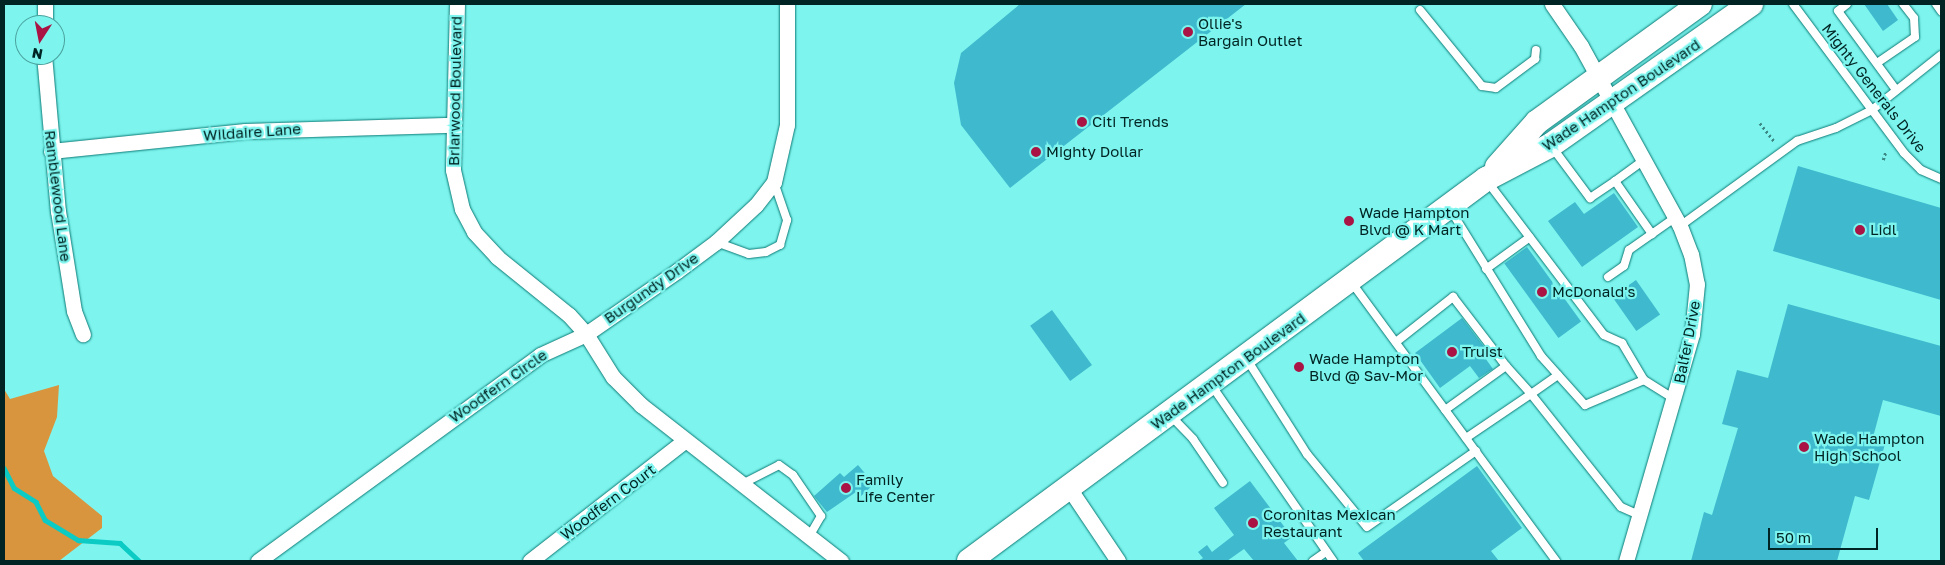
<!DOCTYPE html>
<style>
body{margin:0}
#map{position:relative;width:1945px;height:565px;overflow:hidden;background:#7df5ee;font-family:"Golos Text",sans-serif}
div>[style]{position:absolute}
.forest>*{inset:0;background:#d8953d}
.stream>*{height:4.5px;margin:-2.25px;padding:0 2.25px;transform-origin:2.25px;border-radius:2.25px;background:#0bcbc4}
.building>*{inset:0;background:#3fb9cd;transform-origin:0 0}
.path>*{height:2.5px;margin-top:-1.25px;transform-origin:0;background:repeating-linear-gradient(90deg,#3c8885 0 2.5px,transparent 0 5px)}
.roads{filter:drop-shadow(0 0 1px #0d7975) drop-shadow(0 0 1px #0d7975)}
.service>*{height:8px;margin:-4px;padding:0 4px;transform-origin:4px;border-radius:4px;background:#fff}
.minor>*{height:15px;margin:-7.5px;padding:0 7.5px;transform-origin:7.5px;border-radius:7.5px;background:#fff}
.primary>*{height:24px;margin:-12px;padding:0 12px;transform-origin:12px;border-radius:12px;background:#fff}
.dots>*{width:14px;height:14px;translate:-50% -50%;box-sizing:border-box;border:2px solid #7df5ee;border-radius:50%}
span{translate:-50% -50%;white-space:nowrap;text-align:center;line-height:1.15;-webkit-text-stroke:4.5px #7df5ee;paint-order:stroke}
.poi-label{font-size:15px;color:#002423}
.left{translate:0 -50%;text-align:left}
.street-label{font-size:15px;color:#002423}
.frame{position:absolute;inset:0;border:5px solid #002423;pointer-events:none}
.north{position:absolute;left:15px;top:15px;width:50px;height:50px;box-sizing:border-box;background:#7df5ee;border:1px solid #4ba19d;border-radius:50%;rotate:191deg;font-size:14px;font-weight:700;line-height:20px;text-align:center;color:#002423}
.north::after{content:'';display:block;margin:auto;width:18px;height:22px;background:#a91444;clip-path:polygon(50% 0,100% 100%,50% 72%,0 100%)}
.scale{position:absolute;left:1768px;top:528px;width:110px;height:22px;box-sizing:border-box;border:2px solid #002423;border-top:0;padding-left:6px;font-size:15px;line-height:18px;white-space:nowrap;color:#002423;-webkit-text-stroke:4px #7df5ee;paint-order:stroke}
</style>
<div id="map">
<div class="forest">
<i style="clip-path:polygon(59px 385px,57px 417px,44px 451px,53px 476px,102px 516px,102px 528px,59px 561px,4px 561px,4px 389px,10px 399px)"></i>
</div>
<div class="stream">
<i style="left:4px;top:468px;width:22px;rotate:63deg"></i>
<i style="left:14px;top:488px;width:26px;rotate:32deg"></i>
<i style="left:36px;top:502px;width:20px;rotate:63deg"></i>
<i style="left:45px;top:520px;width:39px;rotate:31deg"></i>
<i style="left:78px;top:540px;width:42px;rotate:4.1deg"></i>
<i style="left:120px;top:543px;width:26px;rotate:43deg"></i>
</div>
<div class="building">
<i style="clip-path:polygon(1020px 4px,1246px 4px,1010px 188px,961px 125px,954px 83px,961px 53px)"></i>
<i style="clip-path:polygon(1864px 4px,1887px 4px,1898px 20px,1883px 31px)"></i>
<i style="clip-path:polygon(1798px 166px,1941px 208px,1941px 300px,1773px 251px)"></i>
<i style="clip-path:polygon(1614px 193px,1638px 227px,1582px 267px,1548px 221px,1575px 202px,1584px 214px)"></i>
<i style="left:1527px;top:247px;width:92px;height:28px;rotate:54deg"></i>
<i style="left:1636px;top:280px;width:42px;height:29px;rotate:55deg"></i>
<i style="clip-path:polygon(1788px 304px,1941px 346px,1941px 416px,1883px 400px,1872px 441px,1885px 444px,1869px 500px,1855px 496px,1837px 561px,1691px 561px,1704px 512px,1712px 515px,1738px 428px,1722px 424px,1737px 370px,1768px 378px)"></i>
<i style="left:1052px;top:310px;width:68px;height:27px;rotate:54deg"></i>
<i style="clip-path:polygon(1462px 318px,1488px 352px,1483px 355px,1493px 369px,1479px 378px,1470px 366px,1440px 388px,1415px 353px)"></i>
<i style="clip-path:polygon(858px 465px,874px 484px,860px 497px,856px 492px,827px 512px,814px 496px,840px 473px,844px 477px)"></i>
<i style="clip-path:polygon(1477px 466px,1522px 528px,1491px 551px,1499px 561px,1364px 561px,1358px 553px)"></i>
<i style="clip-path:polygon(1250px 481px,1292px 537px,1284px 543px,1298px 561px,1254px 561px,1244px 549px,1227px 561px,1198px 561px,1203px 558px,1198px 552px,1207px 545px,1212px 552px,1234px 535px,1214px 508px)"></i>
</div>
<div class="path">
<i style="left:1760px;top:123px;width:23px;rotate:52deg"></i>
<i style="left:1883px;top:160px;width:9px;rotate:-72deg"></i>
</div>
<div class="roads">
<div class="service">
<i style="left:1793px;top:4px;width:186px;rotate:53.3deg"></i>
<i style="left:1904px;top:153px;width:24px;rotate:45deg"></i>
<i style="left:1921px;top:170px;width:22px;rotate:24deg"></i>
<i style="left:1847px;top:4px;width:11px;rotate:142deg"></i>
<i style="left:1838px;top:11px;width:98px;rotate:53.7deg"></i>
<i style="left:1936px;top:4px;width:9px;rotate:54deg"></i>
<i style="left:1420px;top:10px;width:98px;rotate:50.8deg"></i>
<i style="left:1482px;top:86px;width:14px;rotate:8deg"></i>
<i style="left:1496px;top:88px;width:49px;rotate:-36.6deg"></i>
<i style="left:1535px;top:59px;width:9px;rotate:-84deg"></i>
<i style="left:1877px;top:63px;width:46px;rotate:-34.4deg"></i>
<i style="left:1915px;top:37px;width:19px;rotate:-93deg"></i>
<i style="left:1914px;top:18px;width:18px;rotate:-128deg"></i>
<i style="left:1552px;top:147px;width:64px;rotate:53.3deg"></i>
<i style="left:1590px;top:198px;width:30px;rotate:-34deg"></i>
<i style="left:1644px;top:160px;width:36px;rotate:144deg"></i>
<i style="left:1615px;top:181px;width:65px;rotate:55.1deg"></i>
<i style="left:1487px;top:181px;width:193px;rotate:52.8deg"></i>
<i style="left:1604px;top:335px;width:20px;rotate:24deg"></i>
<i style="left:1622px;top:343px;width:43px;rotate:59.3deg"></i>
<i style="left:1644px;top:380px;width:36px;rotate:32deg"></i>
<i style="left:1450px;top:209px;width:173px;rotate:58.2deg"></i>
<i style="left:1541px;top:356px;width:66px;rotate:48.1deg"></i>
<i style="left:1585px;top:405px;width:64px;rotate:-23deg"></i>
<i style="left:1680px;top:226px;width:145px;rotate:-36deg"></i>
<i style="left:1797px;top:141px;width:41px;rotate:-18.4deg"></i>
<i style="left:1836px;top:128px;width:40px;rotate:-26.6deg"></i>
<i style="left:1872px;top:110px;width:88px;rotate:-38.6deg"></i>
<i style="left:716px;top:242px;width:35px;rotate:20deg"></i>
<i style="left:749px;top:254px;width:17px;rotate:-7deg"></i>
<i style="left:766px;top:252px;width:16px;rotate:-27deg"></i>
<i style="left:780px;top:245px;width:26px;rotate:-74deg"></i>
<i style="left:787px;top:220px;width:39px;rotate:-109deg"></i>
<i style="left:1486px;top:269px;width:54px;rotate:-36deg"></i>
<i style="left:1608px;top:277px;width:19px;rotate:-35deg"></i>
<i style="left:1624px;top:266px;width:17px;rotate:-73deg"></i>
<i style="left:1629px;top:250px;width:57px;rotate:-35.1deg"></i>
<i style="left:1352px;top:283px;width:345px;rotate:53.7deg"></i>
<i style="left:1396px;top:342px;width:73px;rotate:-38.3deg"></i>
<i style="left:1453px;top:297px;width:87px;rotate:52.5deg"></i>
<i style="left:1506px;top:366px;width:75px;rotate:144.2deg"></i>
<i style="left:1246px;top:358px;width:114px;rotate:57.6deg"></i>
<i style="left:1307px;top:454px;width:94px;rotate:50.6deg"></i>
<i style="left:1367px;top:527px;width:133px;rotate:-34.9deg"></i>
<i style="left:1506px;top:366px;width:38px;rotate:48deg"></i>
<i style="left:1531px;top:394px;width:33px;rotate:-35deg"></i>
<i style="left:1212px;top:386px;width:213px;rotate:55.3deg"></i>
<i style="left:1171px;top:416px;width:32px;rotate:46deg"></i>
<i style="left:1193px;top:439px;width:53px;rotate:55.7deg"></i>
<i style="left:1466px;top:438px;width:78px;rotate:-34.1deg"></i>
<i style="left:1531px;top:394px;width:144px;rotate:51.5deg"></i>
<i style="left:1621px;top:507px;width:22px;rotate:24deg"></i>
<i style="left:744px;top:483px;width:39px;rotate:-27deg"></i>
<i style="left:779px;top:465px;width:17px;rotate:36deg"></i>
<i style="left:793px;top:475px;width:50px;rotate:55.7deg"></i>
<i style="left:821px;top:516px;width:22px;rotate:120deg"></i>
<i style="left:1313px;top:561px;width:16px;rotate:-35deg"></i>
</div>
<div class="minor">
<i style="left:457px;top:4px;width:166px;rotate:91.4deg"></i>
<i style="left:453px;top:170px;width:40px;rotate:77deg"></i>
<i style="left:462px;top:209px;width:26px;rotate:62deg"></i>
<i style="left:474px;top:232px;width:34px;rotate:47deg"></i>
<i style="left:497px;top:257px;width:92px;rotate:38.9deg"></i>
<i style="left:569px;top:315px;width:25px;rotate:48deg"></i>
<i style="left:586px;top:334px;width:51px;rotate:57.9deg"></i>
<i style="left:613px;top:377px;width:40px;rotate:45deg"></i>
<i style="left:641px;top:405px;width:254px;rotate:38deg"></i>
<i style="left:1552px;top:4px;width:51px;rotate:55.4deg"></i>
<i style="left:1581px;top:46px;width:205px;rotate:61.2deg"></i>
<i style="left:1680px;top:226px;width:30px;rotate:69deg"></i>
<i style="left:1691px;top:254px;width:31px;rotate:79deg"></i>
<i style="left:1697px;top:284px;width:50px;rotate:95.7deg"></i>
<i style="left:1692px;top:334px;width:236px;rotate:106.2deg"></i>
<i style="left:45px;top:25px;width:21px;rotate:-90deg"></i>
<i style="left:44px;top:55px;width:157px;rotate:84.9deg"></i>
<i style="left:58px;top:211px;width:101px;rotate:80.9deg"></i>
<i style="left:74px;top:311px;width:25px;rotate:69deg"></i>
<i style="left:51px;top:151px;width:195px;rotate:-5.9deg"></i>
<i style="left:245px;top:131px;width:208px;rotate:-1.7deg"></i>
<i style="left:1069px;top:488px;width:88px;rotate:56.1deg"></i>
<i style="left:258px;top:561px;width:349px;rotate:-36.1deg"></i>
<i style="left:540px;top:355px;width:51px;rotate:-24.5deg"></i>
<i style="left:586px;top:334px;width:111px;rotate:-34.7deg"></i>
<i style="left:677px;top:271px;width:49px;rotate:-36.6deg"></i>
<i style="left:716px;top:242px;width:54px;rotate:-42.8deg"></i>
<i style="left:756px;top:205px;width:29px;rotate:-52deg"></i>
<i style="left:774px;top:182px;width:58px;rotate:-77.2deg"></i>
<i style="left:787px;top:125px;width:121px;rotate:-90deg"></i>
<i style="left:530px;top:561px;width:195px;rotate:-37.9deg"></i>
</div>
<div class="primary">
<i style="left:1497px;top:167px;width:60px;rotate:-48.4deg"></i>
<i style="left:1537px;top:122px;width:201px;rotate:-35.9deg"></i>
<i style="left:969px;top:561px;width:643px;rotate:-36.46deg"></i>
<i style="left:1486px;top:179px;width:73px;rotate:-27.6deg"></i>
<i style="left:1551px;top:145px;width:245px;rotate:-35.2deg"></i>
</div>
</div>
<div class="dots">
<i style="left:1188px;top:32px;background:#a91444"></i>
<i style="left:1082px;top:122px;background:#a91444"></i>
<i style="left:1036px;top:152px;background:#a91444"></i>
<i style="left:1349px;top:221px;background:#a91444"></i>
<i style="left:1860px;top:230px;background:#a91444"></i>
<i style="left:1542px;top:292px;background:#a91444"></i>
<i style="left:1452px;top:352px;background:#a91444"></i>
<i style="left:1299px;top:367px;background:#a91444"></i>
<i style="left:1804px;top:447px;background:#a91444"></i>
<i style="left:846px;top:488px;background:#a91444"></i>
<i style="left:1253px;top:523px;background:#a91444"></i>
</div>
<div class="poi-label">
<span class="left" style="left:1198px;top:32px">Ollie's<br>Bargain Outlet</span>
<span class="left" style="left:1092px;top:122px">Citi Trends</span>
<span class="left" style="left:1046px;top:152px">Mighty Dollar</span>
<span class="left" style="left:1359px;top:221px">Wade Hampton<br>Blvd @ K Mart</span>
<span class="left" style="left:1870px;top:230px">Lidl</span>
<span class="left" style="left:1552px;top:292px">McDonald's</span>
<span class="left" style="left:1462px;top:352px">Truist</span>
<span class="left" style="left:1309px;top:367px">Wade Hampton<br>Blvd @ Sav-Mor</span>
<span class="left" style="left:1814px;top:447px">Wade Hampton<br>High School</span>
<span class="left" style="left:856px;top:488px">Family<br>Life Center</span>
<span class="left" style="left:1263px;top:523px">Coronitas Mexican<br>Restaurant</span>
</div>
<div class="street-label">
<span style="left:1874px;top:88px;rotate:52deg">Mighty Generals Drive</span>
<span style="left:455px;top:91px;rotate:-89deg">Briarwood Boulevard</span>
<span style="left:1621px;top:95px;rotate:-34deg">Wade Hampton Boulevard</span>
<span style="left:252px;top:132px;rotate:-4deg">Wildaire Lane</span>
<span style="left:58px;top:196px;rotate:83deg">Ramblewood Lane</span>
<span style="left:651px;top:288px;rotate:-35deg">Burgundy Drive</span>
<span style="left:1687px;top:342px;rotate:-79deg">Balfer Drive</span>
<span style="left:1228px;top:371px;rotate:-36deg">Wade Hampton Boulevard</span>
<span style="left:498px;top:386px;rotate:-35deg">Woodfern Circle</span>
<span style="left:608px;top:502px;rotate:-37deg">Woodfern Court</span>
</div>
<div class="frame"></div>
<div class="north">N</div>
<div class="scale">50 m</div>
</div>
